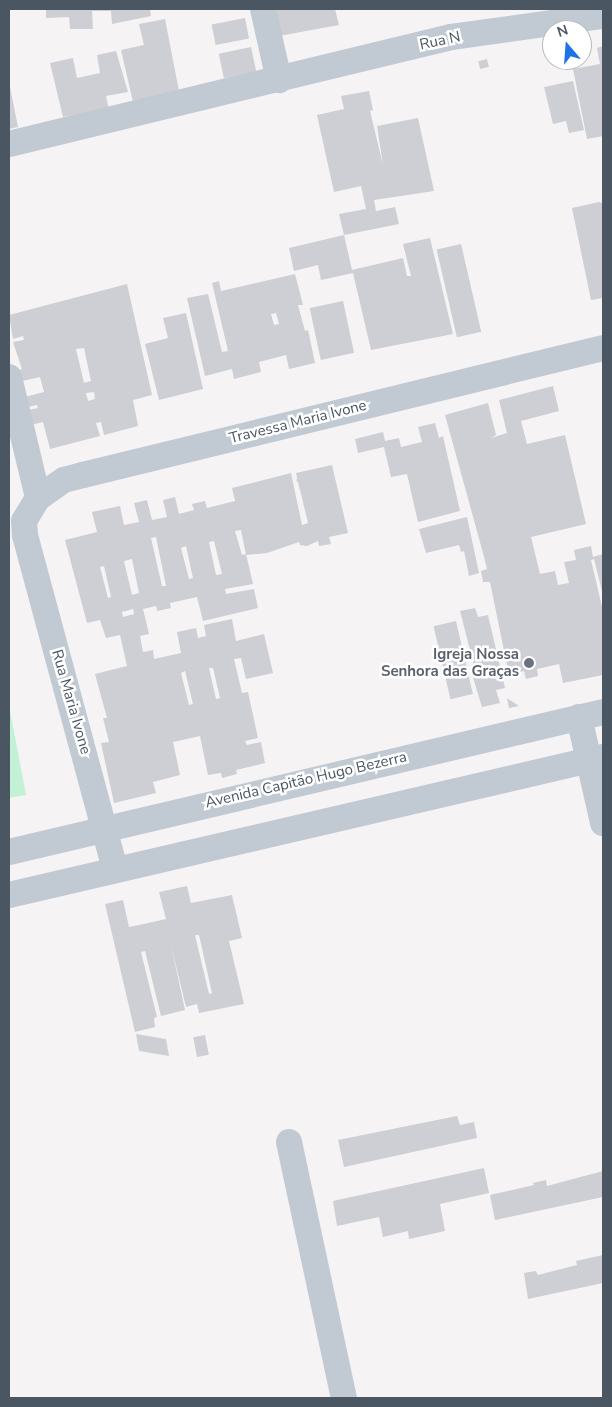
<!DOCTYPE html>
<meta charset="utf-8">
<style>
body{margin:0}
#map{position:relative;width:612px;height:1407px;overflow:hidden;background:#f5f3f3;font-family:"Nunito Sans",sans-serif}
div>[style]{position:absolute}
.green>*{inset:0;background:#c3f1d5}
.building>*{inset:0;background:#cdcfd5;transform-origin:0 0}
.minor>*{height:26px;margin:-13px;padding:0 13px;transform-origin:13px;border-radius:13px;background:#c1cad2}
.dots>*{width:14px;height:14px;translate:-50% -50%;box-sizing:border-box;border:2px solid #fff;border-radius:50%}
span{translate:-50% -50%;white-space:nowrap;text-align:center;line-height:1.15;-webkit-text-stroke:5px #fff;paint-order:stroke}
.street-label{font-size:15px;color:#4a5661}
.worship-label{font-size:15px;color:#5b616d;font-weight:700}
.right{translate:-100% -50%;text-align:right}
.frame{position:absolute;inset:0;border:10px solid #4a5661;pointer-events:none}
.north{position:absolute;left:542px;top:20px;width:50px;height:50px;box-sizing:border-box;background:#fff;border:1px solid #b7bbc0;border-radius:50%;rotate:342deg;font-size:14px;font-weight:700;line-height:20px;text-align:center;color:#4a5661}
.north::after{content:'';display:block;margin:auto;width:18px;height:22px;background:#1a73e8;clip-path:polygon(50% 0,100% 100%,50% 72%,0 100%)}
</style>
<div id="map">
<div class="green">
<i style="clip-path:polygon(9px 705px,26px 795px,9px 798px)"></i>
</div>
<div class="building">
<i style="clip-path:polygon(46px 9px,150px 9px,151px 16px,112px 24px,111px 11px,92px 11px,93px 29px,70px 29px,69px 17px,46px 18px)"></i>
<i style="clip-path:polygon(272px 9px,335px 9px,339px 25px,279px 36px)"></i>
<i style="left:245px;top:18px;width:21px;height:34px;rotate:79deg"></i>
<i style="clip-path:polygon(165px 19px,179px 91px,133px 102px,121px 50px,144px 45px,139px 24px)"></i>
<i style="clip-path:polygon(603px 46px,603px 136px,587px 139px,573px 69px,600px 64px,597px 48px)"></i>
<i style="left:251px;top:47px;width:25px;height:33px;rotate:78deg"></i>
<i style="clip-path:polygon(116px 51px,128px 92px,106px 96px,109px 110px,63px 117px,50px 63px,73px 58px,77px 78px,100px 73px,97px 55px)"></i>
<i style="left:487px;top:59px;width:8px;height:9px;rotate:76deg"></i>
<i style="clip-path:polygon(573px 81px,584px 130px,569px 133px,566px 121px,553px 124px,544px 87px)"></i>
<i style="clip-path:polygon(10px 87px,18px 127px,9px 129px,9px 88px)"></i>
<i style="clip-path:polygon(369px 91px,373px 110px,370px 111px,383px 165px,377px 126px,418px 118px,434px 191px,374px 200px,376px 211px,367px 213px,395px 207px,399px 224px,344px 235px,339px 214px,366px 209px,361px 186px,334px 192px,317px 115px,344px 109px,341px 96px)"></i>
<i style="clip-path:polygon(599px 202px,603px 203px,603px 298px,591px 300px,572px 208px)"></i>
<i style="clip-path:polygon(344px 235px,352px 270px,403px 258px,407px 276px,411px 276px,403px 244px,430px 238px,453px 334px,371px 350px,353px 273px,321px 280px,318px 265px,294px 271px,289px 248px)"></i>
<i style="left:461px;top:244px;width:90px;height:25px;rotate:77deg"></i>
<i style="clip-path:polygon(evenodd,295px 274px,303px 305px,298px 305px,305px 331px,308px 330px,315px 363px,289px 369px,286px 355px,259px 362px,261px 372px,234px 379px,232px 369px,205px 376px,187px 298px,208px 294px,222px 352px,228px 351px,212px 283px,219px 281px,221px 291px,295px 274px,276px 313px,279px 324px,274px 325px,271px 314px,276px 313px)"></i>
<i style="clip-path:polygon(evenodd,127px 284px,152px 395px,133px 400px,138px 426px,104px 435px,101px 422px,96px 423px,100px 436px,50px 449px,43px 422px,31px 425px,28px 410px,38px 408px,37px 405px,28px 407px,25px 397px,44px 392px,40px 377px,22px 381px,19px 370px,22px 369px,13px 342px,24px 340px,23px 336px,13px 339px,9px 315px,127px 284px,84px 348px,91px 381px,84px 383px,76px 349px,84px 348px,127px 284px,94px 392px,95px 399px,88px 401px,86px 393px,94px 392px)"></i>
<i style="left:343px;top:301px;width:53px;height:34px;rotate:78deg"></i>
<i style="clip-path:polygon(186px 313px,203px 389px,159px 400px,145px 344px,168px 338px,163px 318px)"></i>
<i style="clip-path:polygon(553px 386px,559px 411px,521px 421px,527px 444px,565px 435px,586px 524px,531px 537px,540px 574px,555px 571px,558px 585px,569px 583px,564px 562px,576px 560px,574px 550px,591px 546px,593px 557px,603px 554px,603px 595px,594px 559px,591px 560px,603px 611px,603px 675px,563px 683px,559px 664px,537px 669px,538px 676px,526px 679px,524px 671px,509px 675px,490px 582px,483px 582px,481px 571px,487px 569px,483px 553px,445px 415px,488px 403px,496px 435px,491px 438px,507px 433px,499px 400px)"></i>
<i style="clip-path:polygon(435px 423px,439px 438px,443px 436px,460px 511px,418px 522px,407px 474px,391px 477px,384px 447px,358px 453px,355px 439px,383px 432px,385px 441px,399px 438px,401px 447px,422px 442px,418px 427px)"></i>
<i style="clip-path:polygon(evenodd,332px 465px,348px 533px,329px 537px,331px 544px,319px 546px,318px 541px,307px 546px,300px 545px,299px 542px,267px 553px,246px 555px,241px 530px,235px 531px,242px 555px,246px 554px,253px 584px,225px 589px,226px 594px,254px 589px,258px 608px,203px 621px,197px 597px,170px 603px,171px 608px,157px 611px,156px 606px,143px 609px,149px 634px,140px 636px,143px 652px,153px 650px,154px 659px,181px 653px,177px 632px,196px 628px,198px 638px,206px 636px,204px 625px,232px 619px,236px 641px,264px 634px,273px 673px,246px 679px,241px 658px,234px 659px,242px 693px,248px 692px,258px 738px,245px 741px,247px 745px,261px 742px,265px 763px,236px 770px,237px 774px,222px 778px,221px 773px,208px 775px,200px 736px,173px 742px,180px 775px,153px 782px,156px 793px,114px 803px,101px 743px,109px 742px,103px 718px,107px 718px,95px 674px,127px 666px,120px 635px,106px 638px,100px 620px,87px 623px,65px 540px,97px 532px,92px 512px,120px 506px,124px 525px,139px 522px,134px 503px,147px 500px,152px 520px,167px 517px,163px 500px,175px 497px,179px 514px,194px 510px,192px 504px,205px 501px,207px 508px,235px 501px,232px 488px,291px 473px,302px 525px,308px 523px,296px 473px,332px 465px,156px 537px,166px 586px,162px 586px,151px 538px,156px 537px,332px 465px,214px 541px,222px 574px,216px 575px,209px 542px,214px 541px,332px 465px,186px 546px,193px 578px,189px 579px,181px 548px,186px 546px,332px 465px,132px 559px,139px 593px,132px 595px,124px 561px,132px 559px,332px 465px,104px 566px,111px 597px,108px 598px,100px 567px,104px 566px,332px 465px,133px 609px,134px 614px,123px 617px,122px 612px,133px 609px,332px 465px,209px 668px,213px 668px,220px 698px,216px 699px,209px 668px,332px 465px,185px 671px,193px 704px,189px 705px,181px 673px,185px 671px)"></i>
<i style="clip-path:polygon(467px 517px,479px 573px,469px 576px,464px 551px,461px 552px,459px 545px,426px 553px,419px 529px)"></i>
<i style="clip-path:polygon(475px 608px,478px 617px,488px 615px,505px 688px,496px 690px,500px 703px,482px 707px,472px 674px,476px 673px,460px 611px)"></i>
<i style="left:456px;top:621px;width:75px;height:23px;rotate:77deg"></i>
<i style="clip-path:polygon(507px 698px,519px 706px,509px 708px)"></i>
<i style="clip-path:polygon(evenodd,187px 886px,191px 903px,232px 895px,242px 938px,229px 941px,244px 1004px,199px 1013px,197px 1004px,186px 1007px,171px 945px,185px 1010px,161px 1016px,145px 951px,141px 952px,157px 1017px,154px 1018px,155px 1027px,135px 1032px,105px 904px,123px 900px,129px 927px,139px 925px,166px 919px,159px 892px,187px 886px,195px 935px,199px 935px,212px 993px,209px 994px,195px 935px)"></i>
<i style="clip-path:polygon(136px 1034px,166px 1039px,169px 1056px,139px 1051px)"></i>
<i style="left:205px;top:1035px;width:20px;height:12px;rotate:79deg"></i>
<i style="clip-path:polygon(457px 1116px,460px 1125px,474px 1122px,477px 1138px,344px 1167px,338px 1140px)"></i>
<i style="clip-path:polygon(484px 1168px,489px 1193px,440px 1204px,445px 1231px,409px 1239px,408px 1231px,383px 1237px,379px 1217px,337px 1226px,333px 1201px)"></i>
<i style="clip-path:polygon(603px 1171px,603px 1197px,495px 1220px,490px 1195px,534px 1185px,533px 1183px,546px 1180px,547px 1186px)"></i>
<i style="clip-path:polygon(603px 1255px,603px 1283px,528px 1299px,524px 1273px,536px 1271px,538px 1275px,577px 1265px,576px 1261px)"></i>
</div>
<div class="minor">
<i style="left:263px;top:9px;width:73px;rotate:77.3deg"></i>
<i style="left:9px;top:144px;width:455px;rotate:-13.6deg"></i>
<i style="left:451px;top:37px;width:153px;rotate:-7.9deg"></i>
<i style="left:9px;top:377px;width:124px;rotate:76.5deg"></i>
<i style="left:579px;top:717px;width:109px;rotate:77.2deg"></i>
<i style="left:9px;top:852px;width:610px;rotate:-13.26deg"></i>
<i style="left:115px;top:869px;width:346px;rotate:-105.1deg"></i>
<i style="left:25px;top:535px;width:14px;rotate:-94deg"></i>
<i style="left:24px;top:521px;width:27px;rotate:-59deg"></i>
<i style="left:38px;top:498px;width:32px;rotate:-35deg"></i>
<i style="left:64px;top:480px;width:20px;rotate:-15deg"></i>
<i style="left:83px;top:475px;width:535px;rotate:-13.72deg"></i>
<i style="left:9px;top:895px;width:610px;rotate:-13.08deg"></i>
<i style="left:289px;top:1142px;width:262px;rotate:77.9deg"></i>
</div>
<div class="dots">
<i style="left:529px;top:663px;background:#6b7280"></i>
</div>
<div class="street-label">
<span style="left:440px;top:41px;rotate:-12deg">Rua N</span>
<span style="left:298px;top:422px;rotate:-14deg">Travessa Maria Ivone</span>
<span style="left:71px;top:702px;rotate:74deg">Rua Maria Ivone</span>
<span style="left:306px;top:780px;rotate:-13deg">Avenida Capitão Hugo Bezerra</span>
</div>
<div class="worship-label">
<span class="right" style="left:519px;top:663px">Igreja Nossa<br>Senhora das Graças</span>
</div>
<div class="frame"></div>
<div class="north">N</div>
</div>
